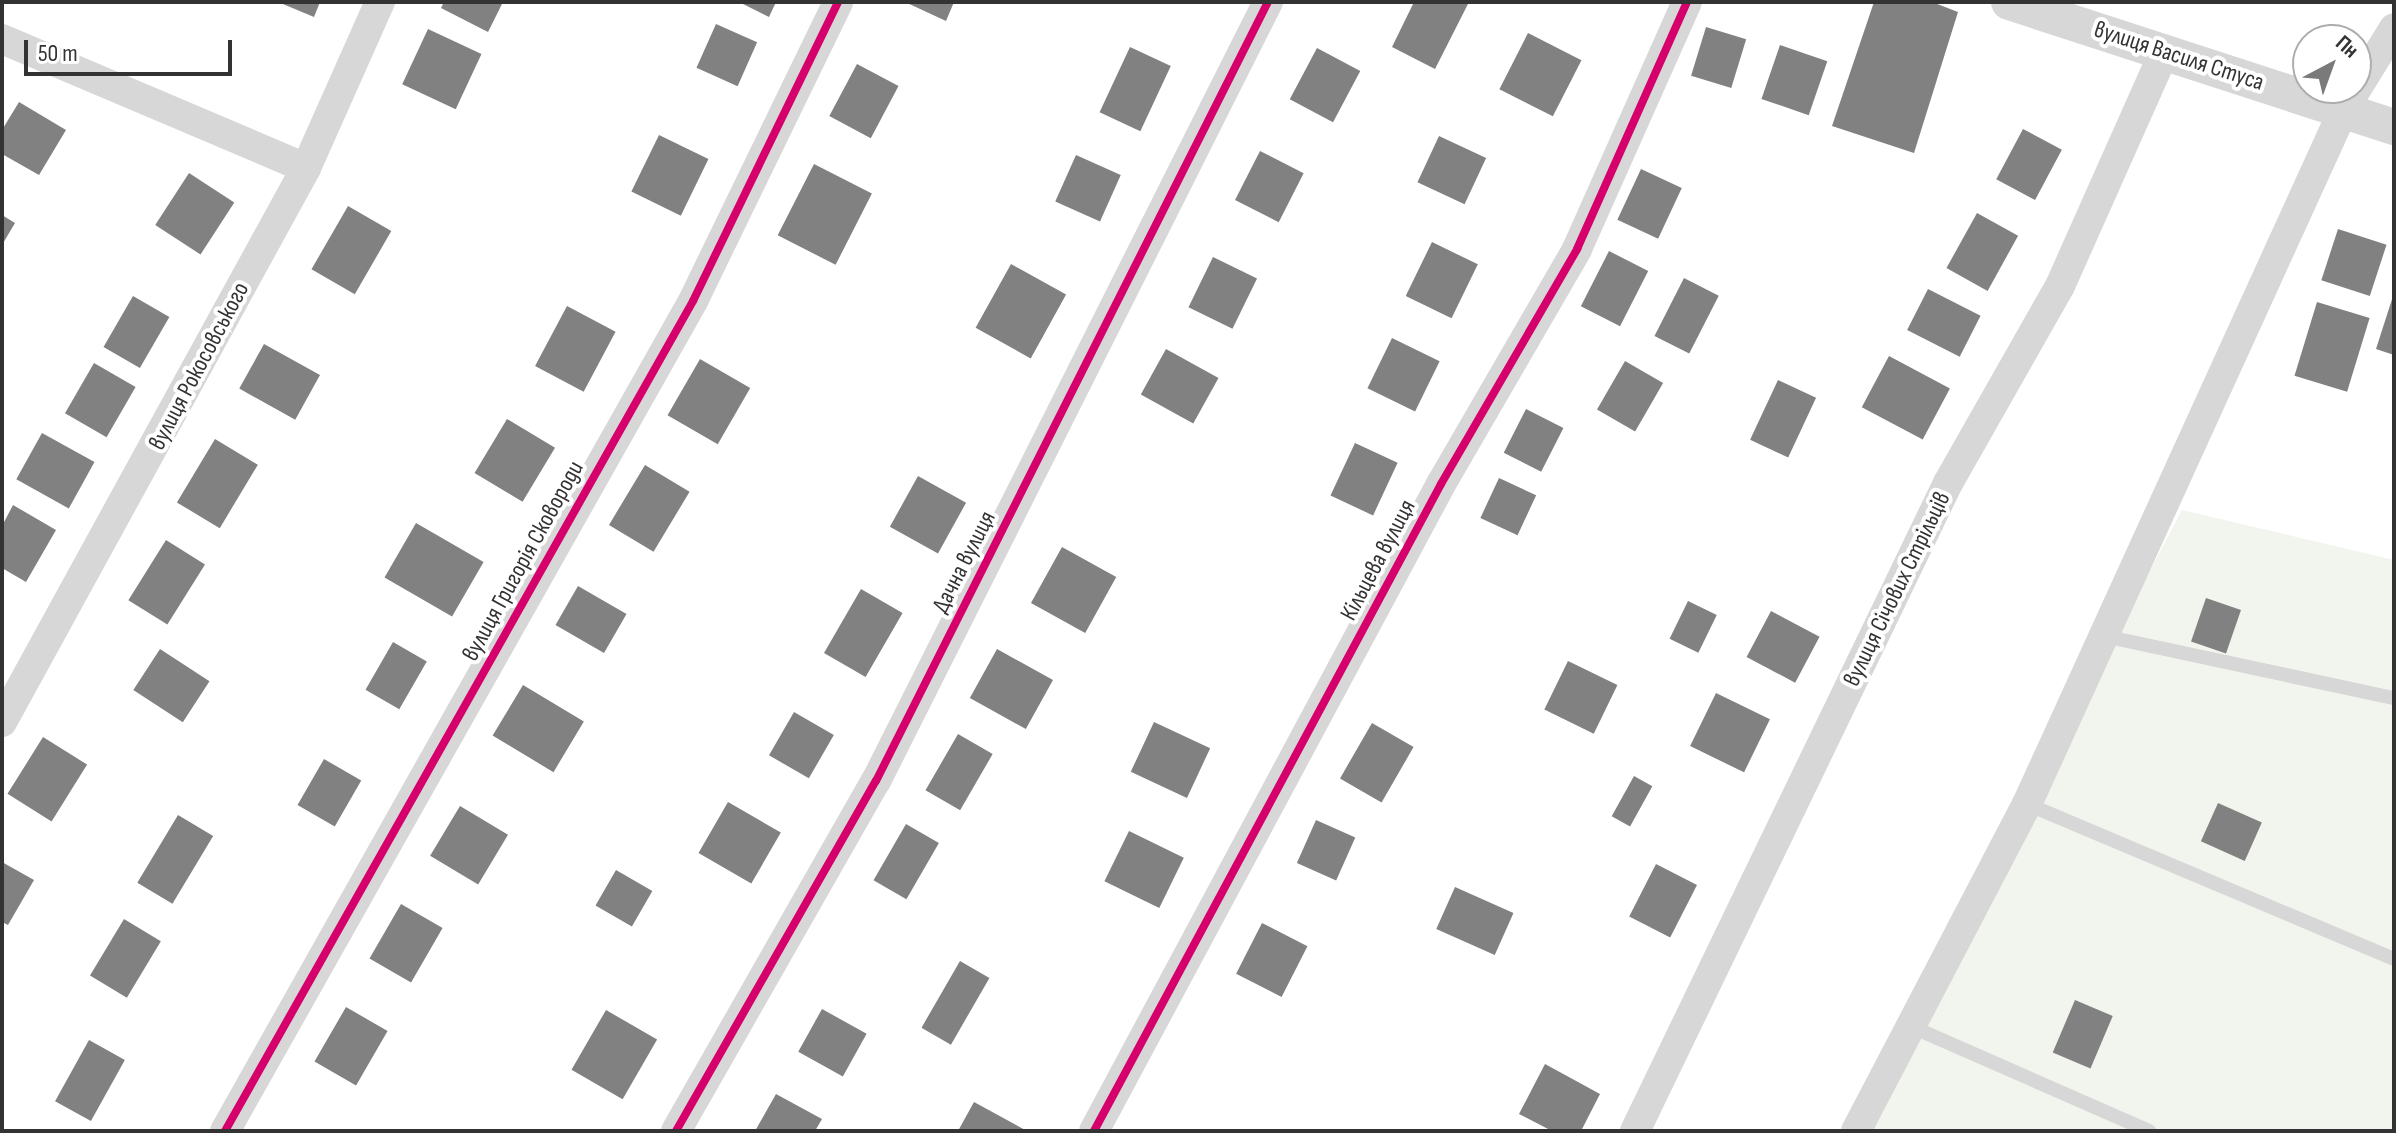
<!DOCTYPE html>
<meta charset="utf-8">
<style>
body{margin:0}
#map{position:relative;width:2396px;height:1133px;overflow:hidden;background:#fff;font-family:"Sofia Sans Condensed",sans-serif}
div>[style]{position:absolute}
.green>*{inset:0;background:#f1f5ed}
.building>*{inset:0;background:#818181;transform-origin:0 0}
.service>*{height:14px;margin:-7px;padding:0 7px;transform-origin:7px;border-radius:7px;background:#d7d7d7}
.minor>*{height:30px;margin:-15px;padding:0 15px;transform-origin:15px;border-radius:15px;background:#d7d7d7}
.tertiary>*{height:36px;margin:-18px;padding:0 18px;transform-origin:18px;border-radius:18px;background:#d7d7d7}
.cycleway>*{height:8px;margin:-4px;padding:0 4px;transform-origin:4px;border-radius:4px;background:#d6006c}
span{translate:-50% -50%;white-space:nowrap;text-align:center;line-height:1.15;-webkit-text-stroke:8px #fff;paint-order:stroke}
.street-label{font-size:24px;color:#333}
.frame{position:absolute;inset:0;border:4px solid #333;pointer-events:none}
.north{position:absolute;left:2292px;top:24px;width:80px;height:80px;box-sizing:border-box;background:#fff;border:2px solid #adadad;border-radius:50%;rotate:41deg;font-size:22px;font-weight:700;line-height:32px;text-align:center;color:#333}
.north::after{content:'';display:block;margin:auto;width:28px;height:36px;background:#7a7a7a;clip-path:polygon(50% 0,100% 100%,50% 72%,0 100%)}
.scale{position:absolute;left:24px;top:40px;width:208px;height:36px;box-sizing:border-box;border:4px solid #333;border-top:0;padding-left:10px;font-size:24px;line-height:28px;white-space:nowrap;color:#333;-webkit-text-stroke:6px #fff;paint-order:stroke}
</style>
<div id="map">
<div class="green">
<i style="clip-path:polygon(2182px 510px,2394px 560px,2394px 1131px,1855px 1131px)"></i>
</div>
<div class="building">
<i style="clip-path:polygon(278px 2px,320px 2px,314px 17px)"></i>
<i style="clip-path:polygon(444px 2px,503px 2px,488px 32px,441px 8px)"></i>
<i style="clip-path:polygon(739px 2px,776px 2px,769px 17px)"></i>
<i style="clip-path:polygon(905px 2px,954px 2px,946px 21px)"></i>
<i style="clip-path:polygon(1414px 2px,1469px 2px,1435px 69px,1392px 47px)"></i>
<i style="clip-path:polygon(1874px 2px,1932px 2px,1958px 12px,1914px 153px,1832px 126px)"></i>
<i style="left:716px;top:24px;width:45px;height:48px;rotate:24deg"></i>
<i style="left:1706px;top:27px;width:42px;height:51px;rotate:17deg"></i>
<i style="left:428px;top:29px;width:59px;height:61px;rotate:25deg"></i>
<i style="left:1528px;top:33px;width:60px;height:63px;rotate:27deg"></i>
<i style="left:1780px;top:45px;width:50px;height:57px;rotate:19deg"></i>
<i style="left:1130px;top:47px;width:45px;height:72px;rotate:25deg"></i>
<i style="left:1317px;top:48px;width:49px;height:58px;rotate:28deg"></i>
<i style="left:857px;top:64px;width:47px;height:59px;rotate:28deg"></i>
<i style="clip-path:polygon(19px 102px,66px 130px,39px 175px,2px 154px,2px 130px)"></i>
<i style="left:2023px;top:129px;width:44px;height:57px;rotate:28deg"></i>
<i style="left:659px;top:135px;width:55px;height:63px;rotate:26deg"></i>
<i style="left:1439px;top:136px;width:52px;height:51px;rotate:25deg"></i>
<i style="left:1260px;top:151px;width:49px;height:55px;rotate:27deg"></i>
<i style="left:1076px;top:155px;width:49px;height:51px;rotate:24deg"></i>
<i style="left:814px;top:164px;width:65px;height:80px;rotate:27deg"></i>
<i style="left:1641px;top:169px;width:45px;height:56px;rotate:25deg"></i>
<i style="left:189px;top:173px;width:54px;height:62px;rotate:33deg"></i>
<i style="left:348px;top:206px;width:50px;height:73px;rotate:30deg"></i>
<i style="left:1977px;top:213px;width:47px;height:63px;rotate:29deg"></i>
<i style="clip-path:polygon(2px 215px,15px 223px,2px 245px)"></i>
<i style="left:2338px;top:229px;width:51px;height:54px;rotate:18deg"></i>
<i style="left:1432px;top:242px;width:51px;height:60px;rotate:26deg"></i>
<i style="left:1609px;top:251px;width:44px;height:62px;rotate:27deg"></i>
<i style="left:1213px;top:257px;width:49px;height:56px;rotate:26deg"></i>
<i style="left:1011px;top:264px;width:63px;height:73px;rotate:29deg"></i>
<i style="left:1684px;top:278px;width:39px;height:65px;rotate:27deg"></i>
<i style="left:1928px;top:289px;width:59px;height:46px;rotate:27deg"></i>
<i style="clip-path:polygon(2394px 293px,2394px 355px,2376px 349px)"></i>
<i style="left:133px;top:296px;width:42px;height:59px;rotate:30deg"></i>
<i style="left:2317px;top:302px;width:55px;height:77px;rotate:17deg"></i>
<i style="left:567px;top:306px;width:55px;height:68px;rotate:28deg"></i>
<i style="left:1392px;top:338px;width:53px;height:56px;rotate:26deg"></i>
<i style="left:264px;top:344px;width:64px;height:51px;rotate:29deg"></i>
<i style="left:1166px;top:349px;width:60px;height:52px;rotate:29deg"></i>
<i style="left:1889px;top:356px;width:69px;height:58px;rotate:28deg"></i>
<i style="left:700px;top:359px;width:58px;height:65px;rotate:30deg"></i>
<i style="left:1625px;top:361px;width:44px;height:56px;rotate:30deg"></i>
<i style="left:94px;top:363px;width:48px;height:58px;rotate:30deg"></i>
<i style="left:1778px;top:380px;width:42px;height:66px;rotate:25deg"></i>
<i style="left:1526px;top:409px;width:42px;height:49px;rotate:27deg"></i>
<i style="left:507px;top:419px;width:56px;height:63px;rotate:31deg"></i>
<i style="left:42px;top:433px;width:60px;height:53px;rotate:29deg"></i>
<i style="left:215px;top:439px;width:50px;height:74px;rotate:31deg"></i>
<i style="left:1355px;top:443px;width:47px;height:58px;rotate:25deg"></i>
<i style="left:645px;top:465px;width:52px;height:70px;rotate:31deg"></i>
<i style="left:918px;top:476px;width:55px;height:58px;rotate:29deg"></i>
<i style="left:1499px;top:478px;width:41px;height:44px;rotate:25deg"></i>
<i style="clip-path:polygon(13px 505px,56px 530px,26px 582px,2px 568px,2px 526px)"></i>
<i style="left:416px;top:523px;width:78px;height:63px;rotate:30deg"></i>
<i style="left:166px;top:540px;width:46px;height:71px;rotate:32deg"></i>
<i style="left:1062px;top:547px;width:62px;height:64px;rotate:29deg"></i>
<i style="left:578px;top:586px;width:56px;height:45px;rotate:30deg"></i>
<i style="left:861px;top:589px;width:48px;height:74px;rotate:30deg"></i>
<i style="left:2206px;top:598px;width:37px;height:46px;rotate:19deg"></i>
<i style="left:1688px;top:601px;width:32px;height:42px;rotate:26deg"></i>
<i style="left:1771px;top:611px;width:55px;height:52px;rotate:28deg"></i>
<i style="left:393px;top:642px;width:39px;height:55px;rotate:30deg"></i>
<i style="left:160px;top:649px;width:59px;height:49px;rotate:33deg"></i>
<i style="left:997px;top:649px;width:64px;height:56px;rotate:29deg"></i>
<i style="left:1568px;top:661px;width:55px;height:54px;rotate:26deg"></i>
<i style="left:523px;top:685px;width:71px;height:59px;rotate:31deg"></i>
<i style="left:1716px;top:693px;width:60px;height:59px;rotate:26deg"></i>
<i style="left:794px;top:712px;width:46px;height:50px;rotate:30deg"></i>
<i style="left:1154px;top:722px;width:62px;height:55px;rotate:25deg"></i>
<i style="left:1372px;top:723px;width:48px;height:64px;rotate:30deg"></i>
<i style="left:958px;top:734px;width:40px;height:65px;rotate:30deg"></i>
<i style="left:43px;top:737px;width:52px;height:67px;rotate:32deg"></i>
<i style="left:324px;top:759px;width:43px;height:53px;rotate:30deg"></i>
<i style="left:1634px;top:776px;width:21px;height:46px;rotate:29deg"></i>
<i style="left:728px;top:802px;width:61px;height:59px;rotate:30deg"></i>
<i style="left:2218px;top:803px;width:48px;height:42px;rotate:24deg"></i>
<i style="left:460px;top:806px;width:56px;height:58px;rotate:31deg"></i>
<i style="left:178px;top:815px;width:41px;height:79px;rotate:31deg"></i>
<i style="left:1316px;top:820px;width:43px;height:47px;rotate:24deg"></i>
<i style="left:906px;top:824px;width:38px;height:65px;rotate:30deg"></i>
<i style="left:1129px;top:831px;width:61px;height:56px;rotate:26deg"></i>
<i style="clip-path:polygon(2px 862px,34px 880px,8px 925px,2px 922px)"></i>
<i style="left:1656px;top:864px;width:46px;height:59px;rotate:27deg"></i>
<i style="left:616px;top:870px;width:42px;height:41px;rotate:30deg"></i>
<i style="left:1455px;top:887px;width:64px;height:46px;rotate:24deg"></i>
<i style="left:401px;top:904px;width:48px;height:63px;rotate:30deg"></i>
<i style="left:124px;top:919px;width:43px;height:66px;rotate:31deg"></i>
<i style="left:1262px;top:923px;width:51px;height:57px;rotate:27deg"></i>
<i style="left:960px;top:961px;width:34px;height:77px;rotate:30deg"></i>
<i style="left:2075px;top:1000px;width:41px;height:57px;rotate:23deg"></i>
<i style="left:346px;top:1007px;width:48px;height:63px;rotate:30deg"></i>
<i style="left:822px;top:1009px;width:51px;height:49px;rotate:29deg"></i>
<i style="left:606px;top:1010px;width:59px;height:69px;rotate:30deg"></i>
<i style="left:89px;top:1040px;width:41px;height:70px;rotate:29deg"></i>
<i style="clip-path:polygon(1545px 1064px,1600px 1094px,1581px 1131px,1552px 1131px,1519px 1114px)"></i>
<i style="clip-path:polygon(776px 1094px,822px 1119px,815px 1131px,755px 1131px)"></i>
<i style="clip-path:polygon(974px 1102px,1027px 1131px,958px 1131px)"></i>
</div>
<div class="service">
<i style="left:2104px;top:636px;width:297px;rotate:12.1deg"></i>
<i style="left:2027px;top:804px;width:398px;rotate:22.9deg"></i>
<i style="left:1910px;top:1026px;width:261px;rotate:23.7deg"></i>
</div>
<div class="minor">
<i style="left:2px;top:39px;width:330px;rotate:23deg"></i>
<i style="left:2px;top:722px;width:632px;rotate:-61.24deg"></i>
<i style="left:306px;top:168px;width:182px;rotate:-66deg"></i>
<i style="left:225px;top:1131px;width:953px;rotate:-60.58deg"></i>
<i style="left:693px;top:301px;width:332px;rotate:-64.1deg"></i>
<i style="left:676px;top:1131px;width:403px;rotate:-60.3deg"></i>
<i style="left:876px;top:781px;width:872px;rotate:-63.29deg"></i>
<i style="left:1094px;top:1131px;width:734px;rotate:-61.79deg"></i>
<i style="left:1441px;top:484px;width:272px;rotate:-59.9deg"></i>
<i style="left:1577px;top:249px;width:270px;rotate:-66deg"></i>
<i style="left:1635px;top:1131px;width:720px;rotate:-64.22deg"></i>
<i style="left:1948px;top:483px;width:227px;rotate:-60.4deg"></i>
<i style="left:2060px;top:286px;width:258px;rotate:-66deg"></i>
<i style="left:1856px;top:1131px;width:369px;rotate:-62.4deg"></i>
<i style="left:2027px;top:804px;width:762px;rotate:-65.49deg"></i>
<i style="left:2343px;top:111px;width:97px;rotate:-58.4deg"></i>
</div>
<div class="tertiary">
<i style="left:2009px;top:2px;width:405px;rotate:18deg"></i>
</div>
<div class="cycleway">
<i style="left:225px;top:1131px;width:953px;rotate:-60.58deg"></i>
<i style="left:693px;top:301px;width:332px;rotate:-64.1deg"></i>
<i style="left:676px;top:1131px;width:403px;rotate:-60.3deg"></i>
<i style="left:876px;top:781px;width:872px;rotate:-63.29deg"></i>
<i style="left:1094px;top:1131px;width:734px;rotate:-61.79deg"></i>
<i style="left:1441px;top:484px;width:272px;rotate:-59.9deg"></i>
<i style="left:1577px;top:249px;width:270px;rotate:-66deg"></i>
</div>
<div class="street-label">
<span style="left:2179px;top:56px;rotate:18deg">вулиця Василя Стуса</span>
<span style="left:199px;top:366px;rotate:-62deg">вулиця Рокосовського</span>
<span style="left:1378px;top:560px;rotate:-62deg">Кільцева вулиця</span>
<span style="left:523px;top:561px;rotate:-61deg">вулиця Григорія Сковороди</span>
<span style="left:964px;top:562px;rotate:-63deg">Дачна вулиця</span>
<span style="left:1897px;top:589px;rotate:-64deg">вулиця Січових Стрільців</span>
</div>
<div class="frame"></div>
<div class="north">Пн</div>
<div class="scale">50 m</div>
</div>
